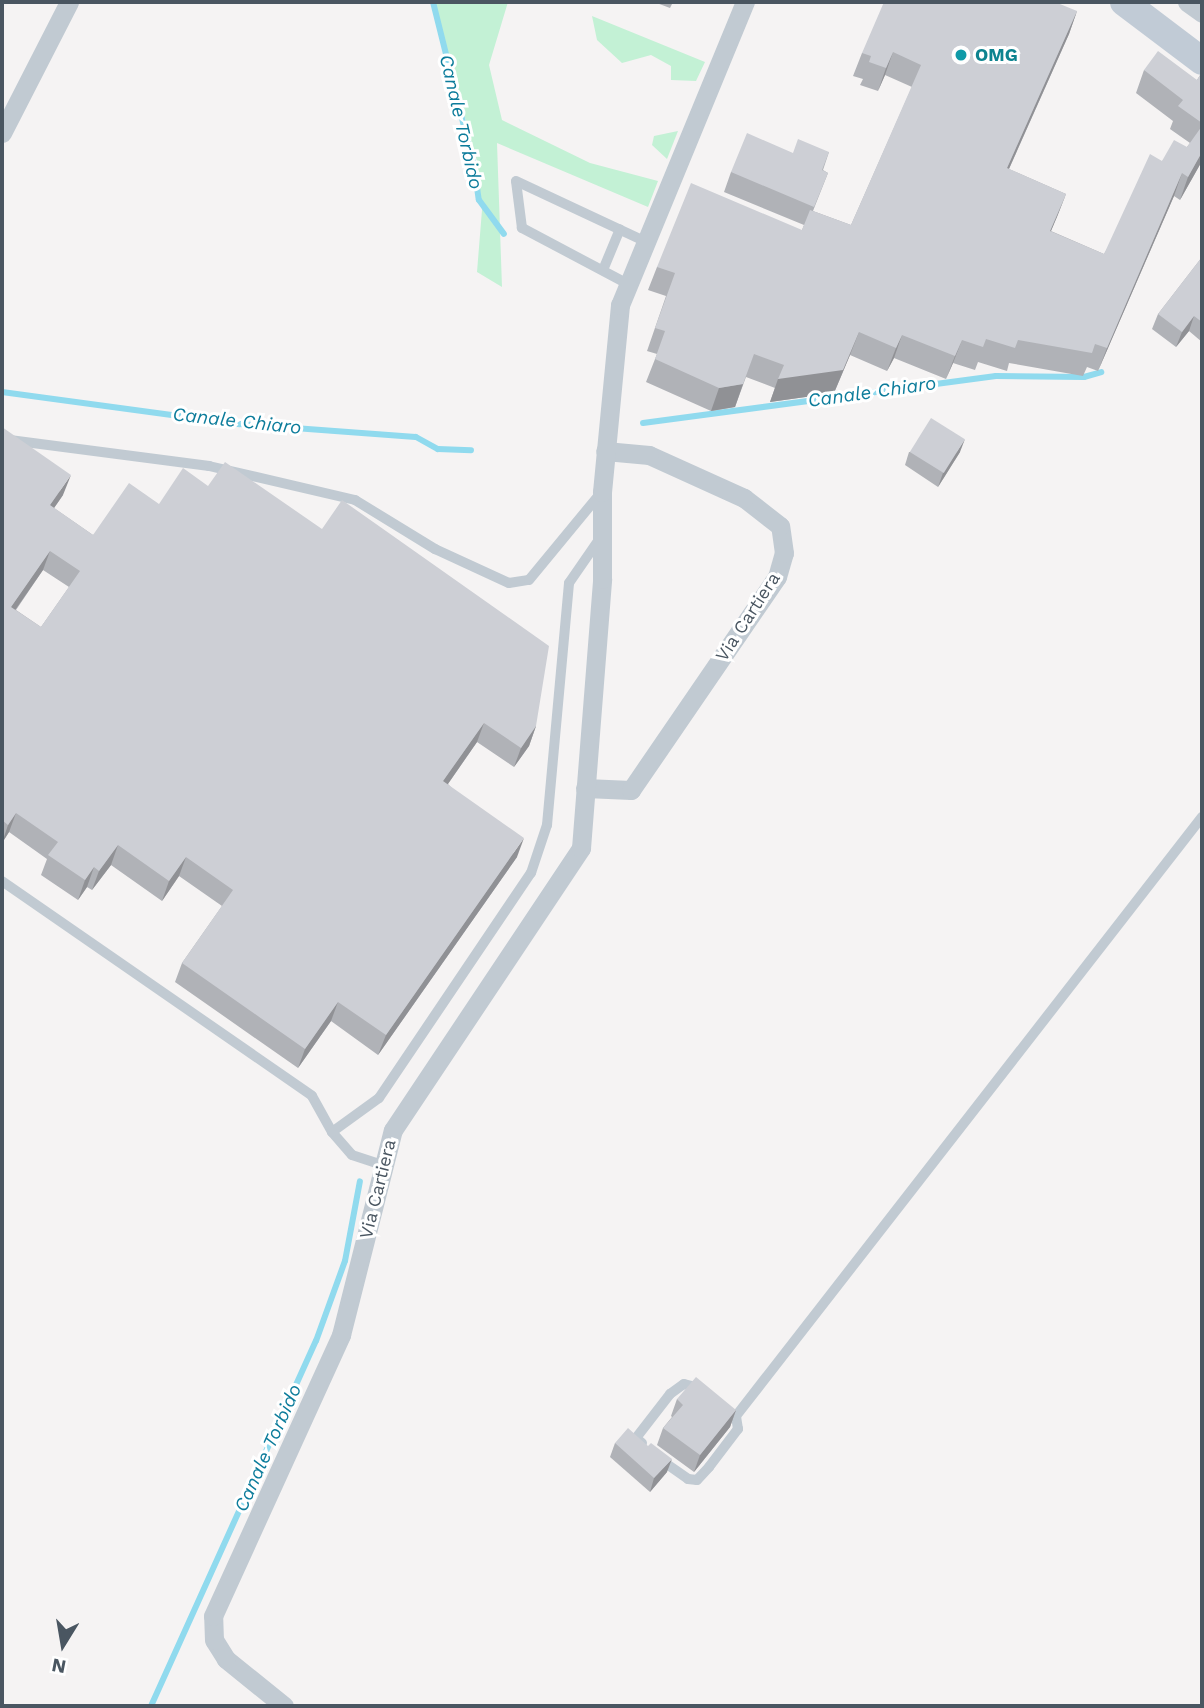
<!DOCTYPE html>
<style>
body{margin:0}
#map{position:relative;width:1204px;height:1708px;overflow:hidden;background:#f5f3f3;font-family:"Work Sans",sans-serif}
div>[style]{position:absolute}
.green>*{inset:0;background:#c3f1d5}
.stream>*{height:6px;margin:-3px;padding:0 3px;transform-origin:3px;border-radius:3px;background:#90daee}
.lane>*{height:10px;margin:-5px;padding:0 5px;transform-origin:5px;border-radius:5px;background:#c1cad2}
.street>*{height:19px;margin:-9.5px;padding:0 9.5px;transform-origin:9.5px;border-radius:9.5px;background:#c1cad2}
.secondary>*{height:28px;margin:-14px;padding:0 14px;transform-origin:14px;border-radius:14px;background:#c1cbd6}
.wall>*{inset:0;background:#b0b2b7}
.shaded-wall>*{inset:0;background:#909195}
.building>*{inset:0;background:#cdcfd5;transform-origin:0 0}
.dots>*{width:19px;height:19px;translate:-50% -50%;box-sizing:border-box;border:4px solid #fff;border-radius:50%}
span{translate:-50% -50%;white-space:nowrap;text-align:center;line-height:1.15;-webkit-text-stroke:6px #fff;paint-order:stroke}
.culture-label{font-size:18px;color:#0d838f;font-weight:700}
.left{translate:0 -50%;text-align:left}
.street-label{font-size:18px;color:#4a5661}
.water-label{font-size:19px;color:#0c7c9b;font-style:italic}
.frame{position:absolute;inset:0;border:4px solid #4a5661;pointer-events:none}
.north{position:absolute;left:28px;top:1610px;width:70px;height:70px;-webkit-text-stroke:5px #fff;paint-order:stroke;rotate:191deg;font-size:19px;font-weight:700;line-height:28px;text-align:center;color:#4a5661}
.north::after{content:'';display:block;margin:auto;width:24px;height:32px;background:#4a5661;clip-path:polygon(50% 0,100% 100%,50% 72%,0 100%)}
</style>
<div id="map">
<div class="green">
<i style="clip-path:polygon(433px 2px,508px 2px,489px 65px,502px 120px,590px 163px,658px 181px,648px 207px,497px 143px,502px 287px,477px 272px,482px 210px,477px 161px)"></i>
<i style="clip-path:polygon(592px 16px,705px 62px,696px 81px,671px 80px,671px 66px,651px 55px,622px 63px,597px 40px)"></i>
<i style="clip-path:polygon(678px 131px,667px 159px,652px 145px,654px 136px)"></i>
</div>
<div class="stream">
<i style="left:433px;top:2px;width:169px;rotate:76deg"></i>
<i style="left:474px;top:166px;width:34px;rotate:82deg"></i>
<i style="left:479px;top:200px;width:42px;rotate:53.7deg"></i>
<i style="left:2px;top:392px;width:240px;rotate:7.7deg"></i>
<i style="left:240px;top:424px;width:176px;rotate:4.2deg"></i>
<i style="left:416px;top:437px;width:25px;rotate:29deg"></i>
<i style="left:438px;top:449px;width:33px;rotate:2deg"></i>
<i style="left:643px;top:423px;width:356px;rotate:-7.6deg"></i>
<i style="left:996px;top:376px;width:88px;rotate:0.7deg"></i>
<i style="left:1084px;top:377px;width:18px;rotate:-16deg"></i>
<i style="left:151px;top:1706px;width:401px;rotate:-65.7deg"></i>
<i style="left:316px;top:1341px;width:85px;rotate:-70.1deg"></i>
<i style="left:345px;top:1261px;width:81px;rotate:-79.4deg"></i>
</div>
<div class="lane">
<i style="left:603px;top:270px;width:44px;rotate:-67.5deg"></i>
<i style="left:626px;top:283px;width:118px;rotate:-152.1deg"></i>
<i style="left:522px;top:228px;width:47px;rotate:-97.3deg"></i>
<i style="left:516px;top:181px;width:141px;rotate:25.1deg"></i>
<i style="left:2px;top:439px;width:209px;rotate:7.4deg"></i>
<i style="left:209px;top:466px;width:150px;rotate:13.1deg"></i>
<i style="left:355px;top:500px;width:94px;rotate:31.5deg"></i>
<i style="left:435px;top:549px;width:81px;rotate:24.7deg"></i>
<i style="left:509px;top:583px;width:20px;rotate:-9deg"></i>
<i style="left:529px;top:580px;width:110px;rotate:-50.5deg"></i>
<i style="left:2px;top:881px;width:377px;rotate:34.7deg"></i>
<i style="left:312px;top:1096px;width:41px;rotate:60.9deg"></i>
<i style="left:332px;top:1132px;width:30px;rotate:49deg"></i>
<i style="left:352px;top:1155px;width:32px;rotate:18deg"></i>
<i style="left:332px;top:1132px;width:58px;rotate:-35.9deg"></i>
<i style="left:379px;top:1098px;width:272px;rotate:-56deg"></i>
<i style="left:531px;top:873px;width:51px;rotate:-71.6deg"></i>
<i style="left:547px;top:825px;width:243px;rotate:-84.8deg"></i>
<i style="left:569px;top:583px;width:55px;rotate:-55.4deg"></i>
<i style="left:642px;top:1443px;width:8px;rotate:-140deg"></i>
<i style="left:636px;top:1438px;width:56px;rotate:-52.3deg"></i>
<i style="left:670px;top:1394px;width:17px;rotate:-36deg"></i>
<i style="left:684px;top:1384px;width:16px;rotate:15deg"></i>
<i style="left:661px;top:1460px;width:33px;rotate:35deg"></i>
<i style="left:688px;top:1479px;width:9px;rotate:6deg"></i>
<i style="left:697px;top:1480px;width:18px;rotate:-47deg"></i>
<i style="left:709px;top:1467px;width:48px;rotate:-52.7deg"></i>
<i style="left:738px;top:1429px;width:13px;rotate:-99deg"></i>
<i style="left:736px;top:1416px;width:759px;rotate:-52.12deg"></i>
</div>
<div class="street">
<i style="left:1187px;top:2px;width:19px;rotate:36deg"></i>
<i style="left:2px;top:133px;width:147px;rotate:-62.9deg"></i>
<i style="left:585px;top:788px;width:46px;rotate:2.5deg"></i>
<i style="left:631px;top:790px;width:258px;rotate:-55.6deg"></i>
<i style="left:777px;top:577px;width:25px;rotate:-74deg"></i>
<i style="left:784px;top:553px;width:27px;rotate:-98deg"></i>
<i style="left:780px;top:526px;width:46px;rotate:-142.1deg"></i>
<i style="left:744px;top:498px;width:104px;rotate:-155.6deg"></i>
<i style="left:649px;top:455px;width:44px;rotate:-174.8deg"></i>
<i style="left:284px;top:1706px;width:75px;rotate:-141deg"></i>
<i style="left:226px;top:1659px;width:22px;rotate:-122deg"></i>
<i style="left:214px;top:1640px;width:24px;rotate:-92deg"></i>
<i style="left:213px;top:1616px;width:309px;rotate:-65.5deg"></i>
<i style="left:341px;top:1335px;width:211px;rotate:-75.8deg"></i>
<i style="left:393px;top:1130px;width:339px;rotate:-56.3deg"></i>
<i style="left:581px;top:848px;width:270px;rotate:-85.5deg"></i>
<i style="left:602px;top:579px;width:87px;rotate:-90deg"></i>
<i style="left:602px;top:492px;width:188px;rotate:-84.5deg"></i>
<i style="left:620px;top:305px;width:328px;rotate:-67.6deg"></i>
</div>
<div class="secondary">
<i style="left:1124px;top:2px;width:98px;rotate:37.1deg"></i>
</div>
<div class="wall">
<i style="clip-path:polygon(654px 2px,673px 2px,670px 8px)"></i>
<i style="clip-path:polygon(1077px 11px,1069px 34px,1009px 169px,1066px 194px,1051px 231px,1104px 254px,1162px 161px,1187px 147px,1190px 143px,1170px 129px,1173px 121px,1136px 93px,1144px 70px,1197px 80px,1202px 72px,1202px 161px,1180px 200px,1174px 196px,1098px 371px,1087px 367px,1083px 376px,1009px 363px,1007px 371px,978px 362px,975px 370px,953px 363px,946px 379px,894px 358px,887px 371px,850px 355px,834px 393px,770px 402px,775px 388px,746px 377px,735px 407px,711px 411px,646px 382px,657px 354px,647px 351px,666px 296px,648px 290px,657px 267px,802px 230px,804px 225px,724px 192px,731px 172px,793px 153px,829px 152px,823px 170px,828px 173px,813px 211px,851px 225px,912px 87px,885px 75px,878px 91px,860px 85px,863px 79px,853px 76px,862px 53px)"></i>
<i style="clip-path:polygon(1202px 257px,1202px 342px,1189px 331px,1176px 347px,1152px 329px,1158px 314px)"></i>
<i style="clip-path:polygon(evenodd,2px 427px,63px 495px,54px 508px,93px 535px,159px 504px,536px 726px,529px 746px,514px 767px,477px 742px,448px 784px,517px 857px,378px 1055px,331px 1021px,298px 1068px,175px 982px,182px 963px,222px 906px,179px 876px,162px 901px,111px 865px,92px 890px,87px 887px,78px 900px,41px 875px,47px 859px,9px 832px,2px 843px,2px 427px,43px 570px,69px 587px,41px 627px,16px 610px,43px 570px)"></i>
<i style="clip-path:polygon(909px 452px,960px 452px,938px 487px,905px 465px)"></i>
<i style="clip-path:polygon(677px 1399px,736px 1410px,730px 1427px,694px 1472px,657px 1445px,663px 1428px,672px 1417px,671px 1416px)"></i>
<i style="clip-path:polygon(615px 1443px,648px 1446px,667px 1472px,650px 1492px,610px 1457px)"></i>
</div>
<div class="shaded-wall">
<i style="clip-path:polygon(1077px 11px,1069px 34px,999px 191px,1007px 168px)"></i>
<i style="clip-path:polygon(893px 52px,885px 75px,878px 91px,886px 68px)"></i>
<i style="clip-path:polygon(1202px 152px,1202px 161px,1180px 200px,1188px 177px)"></i>
<i style="clip-path:polygon(1182px 173px,1174px 196px,1098px 371px,1107px 348px)"></i>
<i style="clip-path:polygon(1066px 194px,1057px 217px,1041px 254px,1050px 231px)"></i>
<i style="clip-path:polygon(1194px 316px,1189px 331px,1176px 347px,1182px 332px)"></i>
<i style="clip-path:polygon(859px 332px,850px 355px,834px 393px,770px 402px,778px 379px)"></i>
<i style="clip-path:polygon(902px 335px,894px 358px,887px 371px,896px 348px)"></i>
<i style="clip-path:polygon(962px 340px,953px 363px,946px 379px,955px 356px)"></i>
<i style="clip-path:polygon(743px 384px,735px 407px,711px 411px,719px 388px)"></i>
<i style="clip-path:polygon(965px 439px,960px 452px,938px 487px,943px 473px)"></i>
<i style="clip-path:polygon(71px 475px,63px 495px,43px 524px,50px 505px)"></i>
<i style="clip-path:polygon(50px 551px,43px 570px,4px 626px,11px 607px)"></i>
<i style="clip-path:polygon(484px 723px,477px 742px,436px 801px,443px 781px)"></i>
<i style="clip-path:polygon(536px 726px,529px 746px,514px 767px,521px 748px)"></i>
<i style="clip-path:polygon(16px 813px,9px 832px,2px 843px,8px 825px)"></i>
<i style="clip-path:polygon(524px 838px,517px 857px,378px 1055px,386px 1035px)"></i>
<i style="clip-path:polygon(118px 845px,111px 865px,92px 890px,99px 871px)"></i>
<i style="clip-path:polygon(186px 857px,179px 876px,162px 901px,169px 881px)"></i>
<i style="clip-path:polygon(94px 867px,87px 887px,78px 900px,85px 880px)"></i>
<i style="clip-path:polygon(338px 1002px,331px 1021px,298px 1068px,305px 1049px)"></i>
<i style="clip-path:polygon(736px 1410px,730px 1427px,694px 1472px,700px 1455px)"></i>
<i style="clip-path:polygon(672px 1459px,667px 1472px,650px 1492px,654px 1478px)"></i>
</div>
<div class="building">
<i style="clip-path:polygon(884px 2px,1055px 2px,1077px 11px,1007px 168px,1066px 194px,1050px 231px,1104px 254px,1150px 154px,1162px 161px,1174px 140px,1187px 147px,1202px 126px,1202px 152px,1188px 177px,1182px 173px,1107px 348px,1095px 344px,1092px 353px,1018px 340px,1015px 348px,986px 339px,983px 347px,962px 340px,955px 356px,902px 335px,896px 348px,859px 332px,843px 370px,778px 379px,784px 365px,754px 354px,743px 384px,719px 388px,655px 359px,665px 331px,655px 328px,675px 273px,657px 267px,691px 183px,802px 230px,810px 210px,851px 225px,921px 65px,893px 52px,886px 68px,869px 62px,871px 56px,862px 53px)"></i>
<i style="clip-path:polygon(1158px 51px,1197px 80px,1202px 72px,1202px 123px,1178px 106px,1183px 100px,1144px 70px)"></i>
<i style="clip-path:polygon(747px 133px,793px 153px,798px 139px,829px 152px,822px 170px,828px 173px,814px 207px,731px 172px)"></i>
<i style="clip-path:polygon(1202px 257px,1202px 322px,1194px 316px,1182px 332px,1158px 314px)"></i>
<i style="left:931px;top:418px;width:40px;height:40px;rotate:32deg"></i>
<i style="clip-path:polygon(evenodd,2px 427px,71px 475px,50px 505px,93px 535px,129px 483px,159px 504px,183px 468px,208px 486px,225px 462px,322px 529px,342px 500px,549px 646px,536px 726px,521px 748px,484px 723px,443px 781px,524px 838px,386px 1035px,338px 1002px,305px 1049px,182px 963px,233px 890px,186px 857px,169px 881px,118px 845px,99px 871px,94px 867px,85px 880px,48px 855px,58px 842px,16px 813px,8px 825px,2px 820px,2px 427px,50px 551px,80px 571px,41px 627px,11px 607px,50px 551px)"></i>
<i style="clip-path:polygon(696px 1377px,736px 1410px,700px 1455px,663px 1428px,683px 1405px,677px 1399px)"></i>
<i style="clip-path:polygon(628px 1428px,648px 1446px,651px 1443px,672px 1459px,654px 1478px,615px 1443px)"></i>
</div>
<div class="dots">
<i style="left:961px;top:55px;background:#0f9aa8"></i>
</div>
<div class="culture-label">
<span class="left" style="left:975px;top:55px">OMG</span>
</div>
<div class="street-label">
<span style="left:748px;top:617px;rotate:-57deg">Via Cartiera</span>
<span style="left:378px;top:1189px;rotate:-76deg">Via Cartiera</span>
</div>
<div class="water-label">
<span style="left:461px;top:122px;rotate:77deg">Canale Torbido</span>
<span style="left:872px;top:392px;rotate:-8deg">Canale Chiaro</span>
<span style="left:237px;top:421px;rotate:6deg">Canale Chiaro</span>
<span style="left:268px;top:1448px;rotate:-66deg">Canale Torbido</span>
</div>
<div class="frame"></div>
<div class="north">N</div>
</div>
